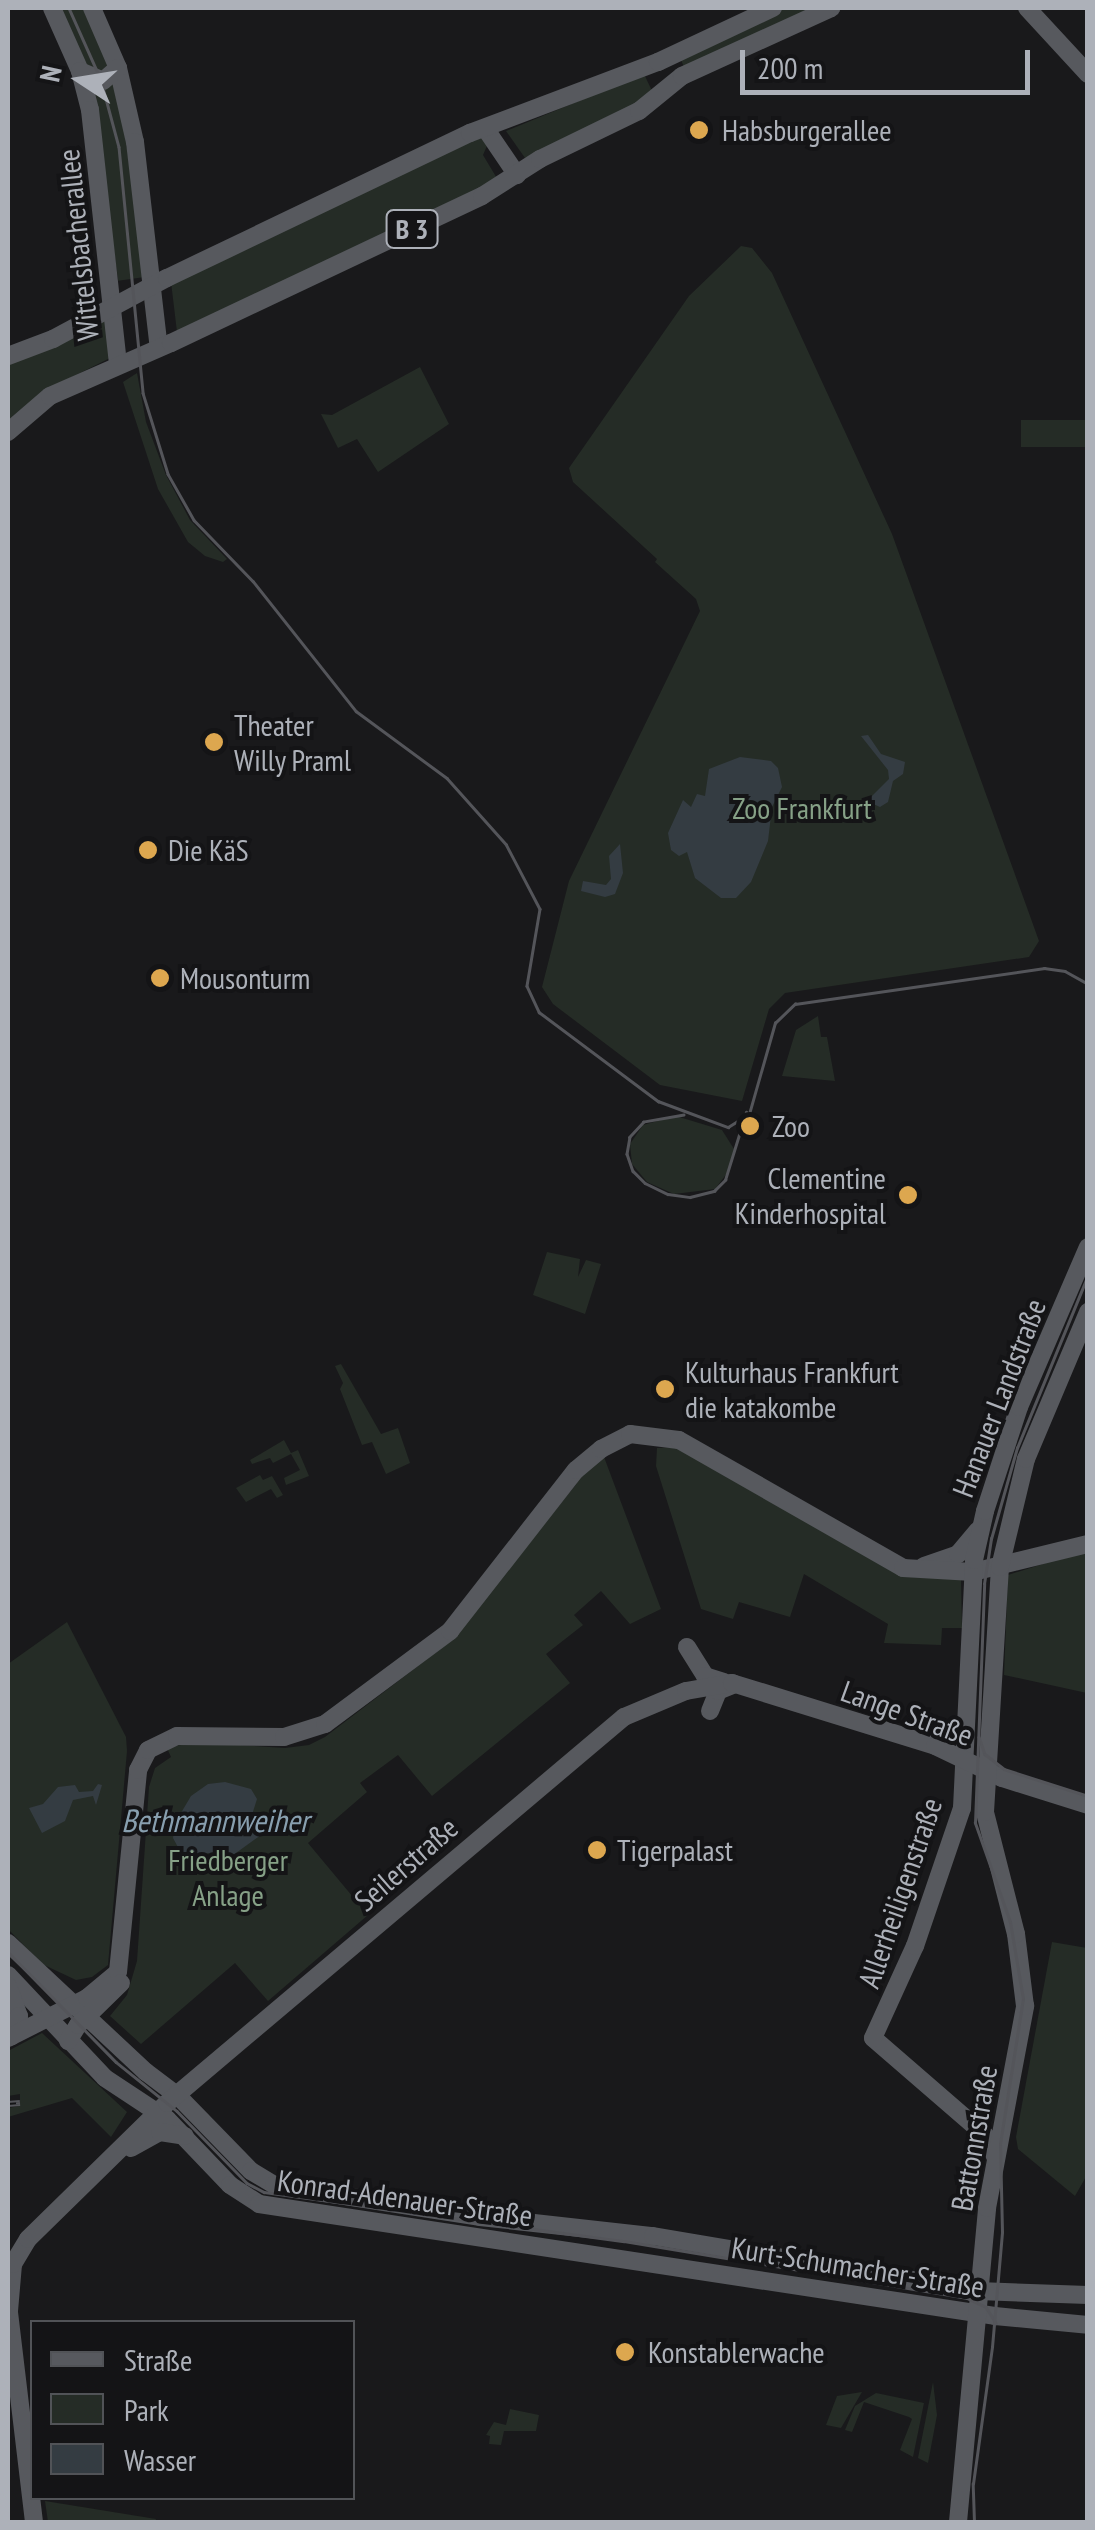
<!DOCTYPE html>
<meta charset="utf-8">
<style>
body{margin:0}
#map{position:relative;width:1095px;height:2530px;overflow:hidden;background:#19191b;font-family:"PT Sans Narrow",sans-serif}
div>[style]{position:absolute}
.green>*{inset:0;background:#252c26;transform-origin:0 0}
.water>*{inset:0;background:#343c42}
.major>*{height:18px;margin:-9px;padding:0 9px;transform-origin:9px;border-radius:9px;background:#57595e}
.tram>*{height:2.5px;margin:-1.25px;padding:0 1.25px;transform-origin:1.25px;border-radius:1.25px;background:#54555a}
.rail>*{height:6px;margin-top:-3px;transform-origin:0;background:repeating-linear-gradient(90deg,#141416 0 8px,#54555a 0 16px);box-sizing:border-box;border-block:2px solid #54555a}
.dots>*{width:28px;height:28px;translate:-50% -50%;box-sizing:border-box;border:5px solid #141416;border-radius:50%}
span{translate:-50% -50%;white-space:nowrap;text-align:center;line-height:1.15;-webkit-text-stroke:8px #141416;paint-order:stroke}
.shield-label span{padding:2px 8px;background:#141416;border:2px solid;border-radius:8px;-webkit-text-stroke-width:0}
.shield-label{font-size:28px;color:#adb1b9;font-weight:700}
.poi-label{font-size:30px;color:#adb1b9}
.left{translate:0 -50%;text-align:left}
.right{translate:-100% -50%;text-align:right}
.street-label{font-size:30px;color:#adb1b9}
.park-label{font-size:30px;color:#86a187}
.water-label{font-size:32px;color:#889faf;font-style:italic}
.frame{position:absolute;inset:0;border:10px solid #adb1b9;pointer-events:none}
.legend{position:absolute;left:30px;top:2320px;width:325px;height:180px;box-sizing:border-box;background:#141416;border:2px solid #515357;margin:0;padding:12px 18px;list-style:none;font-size:30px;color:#adb1b9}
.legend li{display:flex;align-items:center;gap:20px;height:50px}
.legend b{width:50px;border:2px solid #515357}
.north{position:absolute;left:30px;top:30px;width:100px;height:100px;-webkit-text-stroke:8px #141416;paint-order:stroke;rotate:282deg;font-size:28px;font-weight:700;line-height:40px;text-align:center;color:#adb1b9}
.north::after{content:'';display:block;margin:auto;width:35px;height:45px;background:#adb1b9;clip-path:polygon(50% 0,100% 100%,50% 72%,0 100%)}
.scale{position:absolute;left:740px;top:50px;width:290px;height:45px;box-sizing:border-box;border:5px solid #adb1b9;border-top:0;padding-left:12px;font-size:30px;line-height:35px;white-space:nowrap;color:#adb1b9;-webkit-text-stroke:8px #141416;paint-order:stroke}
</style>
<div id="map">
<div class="green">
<i style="clip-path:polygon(59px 8px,88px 8px,110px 66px,100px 73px,85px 67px)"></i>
<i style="clip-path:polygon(783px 8px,822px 8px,685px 69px,680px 58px)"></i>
<i style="clip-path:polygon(644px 74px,653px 93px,592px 129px,525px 158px,506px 131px)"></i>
<i style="left:117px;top:78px;width:201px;height:27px;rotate:82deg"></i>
<i style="clip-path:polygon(483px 132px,489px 141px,483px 155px,498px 180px,177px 332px,171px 282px)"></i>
<i style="clip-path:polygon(741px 246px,752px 248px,772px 273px,892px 534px,1039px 941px,1029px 957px,785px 993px,769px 1009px,742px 1101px,660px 1085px,553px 1004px,542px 987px,569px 881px,700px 611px,696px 599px,655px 562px,657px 559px,573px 482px,569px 468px,689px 296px)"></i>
<i style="clip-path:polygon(107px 319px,112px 357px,44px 391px,8px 426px,8px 360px)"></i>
<i style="clip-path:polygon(420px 367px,449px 424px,378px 472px,357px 439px,338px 448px,321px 414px,332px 415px)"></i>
<i style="clip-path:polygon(137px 373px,146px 422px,166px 475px,190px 520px,227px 559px,223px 562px,205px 556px,188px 542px,158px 489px,123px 382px)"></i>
<i style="left:1087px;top:420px;width:27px;height:66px;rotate:90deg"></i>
<i style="clip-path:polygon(818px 1016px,821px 1037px,827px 1037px,835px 1081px,782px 1076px,796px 1030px)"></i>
<i style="clip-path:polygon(676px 1116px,722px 1130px,734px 1149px,728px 1172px,715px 1189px,674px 1194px,647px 1182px,632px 1164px,630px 1144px,643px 1125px)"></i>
<i style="clip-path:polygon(547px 1252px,580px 1259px,578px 1277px,586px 1260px,601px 1264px,585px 1314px,533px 1295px)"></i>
<i style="clip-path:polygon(341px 1364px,381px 1434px,398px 1428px,410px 1463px,386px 1474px,372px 1442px,362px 1445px,340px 1389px,343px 1383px,335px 1366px)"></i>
<i style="clip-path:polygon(284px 1440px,291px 1453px,298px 1450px,309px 1476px,286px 1485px,284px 1478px,300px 1470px,291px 1454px,273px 1463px,270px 1458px,252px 1464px,250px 1460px)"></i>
<i style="clip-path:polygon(681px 1447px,912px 1577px,961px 1579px,962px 1628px,942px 1628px,941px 1645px,884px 1643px,888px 1624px,804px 1574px,790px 1617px,739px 1602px,733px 1619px,701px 1609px,656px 1466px,657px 1448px)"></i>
<i style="clip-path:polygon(604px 1457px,661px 1609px,630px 1624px,601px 1591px,574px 1615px,583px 1625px,546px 1654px,570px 1683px,432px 1796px,398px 1755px,360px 1783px,367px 1792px,308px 1843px,368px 1915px,268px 2001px,235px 1963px,141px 2044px,110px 2016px,127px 1995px,137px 1961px,149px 1787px,155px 1768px,171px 1757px,166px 1746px,211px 1743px,285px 1748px,309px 1745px,325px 1737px,452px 1640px,577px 1483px,575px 1480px)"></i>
<i style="clip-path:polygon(260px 1475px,263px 1480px,272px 1476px,283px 1495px,277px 1498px,271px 1489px,246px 1502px,236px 1488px)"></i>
<i style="clip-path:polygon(1087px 1550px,1087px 1693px,1004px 1675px,1008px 1575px)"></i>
<i style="clip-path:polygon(67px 1622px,126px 1737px,127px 1751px,108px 1965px,92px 1977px,76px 1980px,42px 1964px,8px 1929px,8px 1664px)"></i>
<i style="clip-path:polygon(1052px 1942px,1087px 1948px,1087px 2175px,1075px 2196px,1018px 2149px,1016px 2137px)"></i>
<i style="clip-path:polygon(42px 2033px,127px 2112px,111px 2137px,72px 2098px,8px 2117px,8px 2108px,20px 2106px,20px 2094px,8px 2096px,8px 2051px)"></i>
<i style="clip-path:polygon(933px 2382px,937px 2415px,928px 2463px,918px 2458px)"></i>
<i style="clip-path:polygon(862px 2392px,841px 2428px,826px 2425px,837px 2396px)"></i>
<i style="clip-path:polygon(876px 2393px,924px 2403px,913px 2457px,900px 2450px,912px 2419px,909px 2417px,864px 2402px,852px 2432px,845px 2430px,855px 2406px)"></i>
<i style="clip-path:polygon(510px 2409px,539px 2415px,536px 2431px,504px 2431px,501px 2445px,489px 2444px,490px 2436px,486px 2435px,494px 2422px,506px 2425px)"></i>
<i style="clip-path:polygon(45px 2501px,156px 2519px,155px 2522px,48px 2522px)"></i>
</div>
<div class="water">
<i style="clip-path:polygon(868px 735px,881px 754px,905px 762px,903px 774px,893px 781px,888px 802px,880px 807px,871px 803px,871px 797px,889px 779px,888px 770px,861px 736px)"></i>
<i style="clip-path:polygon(740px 757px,771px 761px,778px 768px,782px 787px,772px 807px,768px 841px,751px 882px,736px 898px,721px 898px,695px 878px,687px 852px,679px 856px,671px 850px,668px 833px,683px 800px,691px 807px,697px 794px,705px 796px,709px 769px)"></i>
<i style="clip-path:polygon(620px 844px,623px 873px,615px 894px,605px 897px,581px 891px,583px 881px,606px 885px,611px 879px,609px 856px)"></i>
<i style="clip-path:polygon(225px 1782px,251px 1789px,257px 1799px,250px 1821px,261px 1835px,218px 1866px,209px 1853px,189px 1855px,180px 1851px,173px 1838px,175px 1823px,191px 1796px,208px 1784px)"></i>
<i style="clip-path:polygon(98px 1784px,102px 1785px,96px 1805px,93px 1796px,73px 1800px,65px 1821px,42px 1833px,29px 1808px,43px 1804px,58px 1787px,75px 1785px,79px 1792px,93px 1791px)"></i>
</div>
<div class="major">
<i style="left:52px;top:8px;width:69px;rotate:66deg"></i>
<i style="left:80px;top:71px;width:40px;rotate:75.6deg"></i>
<i style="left:90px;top:110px;width:257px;rotate:83.7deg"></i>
<i style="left:92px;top:8px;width:65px;rotate:66.6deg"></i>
<i style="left:118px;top:68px;width:76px;rotate:77.1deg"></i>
<i style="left:135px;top:142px;width:207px;rotate:83.4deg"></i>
<i style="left:1027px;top:8px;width:90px;rotate:47.3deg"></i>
<i style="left:80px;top:71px;width:25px;rotate:23deg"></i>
<i style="left:103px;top:81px;width:20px;rotate:-41deg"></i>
<i style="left:485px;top:128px;width:57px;rotate:55.8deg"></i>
<i style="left:8px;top:356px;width:48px;rotate:-20.7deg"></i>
<i style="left:53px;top:339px;width:129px;rotate:-28.2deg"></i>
<i style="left:167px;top:278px;width:336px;rotate:-25.6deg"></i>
<i style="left:470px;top:133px;width:201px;rotate:-20.7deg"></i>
<i style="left:658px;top:62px;width:127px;rotate:-25.2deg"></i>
<i style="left:8px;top:432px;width:55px;rotate:-40.6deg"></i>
<i style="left:50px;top:396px;width:132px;rotate:-23.7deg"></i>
<i style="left:171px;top:343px;width:344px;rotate:-25.3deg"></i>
<i style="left:482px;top:196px;width:69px;rotate:-32.5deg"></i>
<i style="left:540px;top:159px;width:110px;rotate:-25.9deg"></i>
<i style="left:639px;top:111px;width:55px;rotate:-39.1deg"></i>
<i style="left:682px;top:76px;width:164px;rotate:-24.5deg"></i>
<i style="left:924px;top:1566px;width:36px;rotate:-19deg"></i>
<i style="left:958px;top:1554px;width:31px;rotate:-50deg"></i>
<i style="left:687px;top:1647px;width:34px;rotate:58deg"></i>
<i style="left:705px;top:1676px;width:20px;rotate:18deg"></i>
<i style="left:710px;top:1711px;width:22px;rotate:-68deg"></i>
<i style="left:718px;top:1691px;width:16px;rotate:-22deg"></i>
<i style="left:8px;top:1943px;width:189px;rotate:43.1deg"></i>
<i style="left:146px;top:2072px;width:39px;rotate:37deg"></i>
<i style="left:177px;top:2095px;width:106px;rotate:45.8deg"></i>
<i style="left:251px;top:2171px;width:27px;rotate:31deg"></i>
<i style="left:274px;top:2185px;width:208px;rotate:8.8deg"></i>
<i style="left:480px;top:2217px;width:174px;rotate:6.3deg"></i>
<i style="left:653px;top:2236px;width:330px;rotate:9.6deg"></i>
<i style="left:978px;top:2291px;width:110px;rotate:2.1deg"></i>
<i style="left:8px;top:1975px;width:141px;rotate:46.7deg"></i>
<i style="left:105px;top:2078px;width:74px;rotate:33.5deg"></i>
<i style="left:167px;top:2119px;width:91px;rotate:46.3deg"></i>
<i style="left:230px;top:2185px;width:35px;rotate:33deg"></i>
<i style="left:259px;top:2204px;width:744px;rotate:8.65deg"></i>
<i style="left:995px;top:2316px;width:93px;rotate:5.5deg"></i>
<i style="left:8px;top:1986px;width:32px;rotate:70deg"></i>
<i style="left:19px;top:2016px;width:22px;rotate:111deg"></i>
<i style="left:8px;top:2038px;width:89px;rotate:-26.9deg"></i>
<i style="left:87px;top:1998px;width:40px;rotate:-40deg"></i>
<i style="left:118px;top:1972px;width:203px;rotate:-84.3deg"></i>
<i style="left:138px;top:1770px;width:22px;rotate:-63deg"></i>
<i style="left:148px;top:1750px;width:32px;rotate:-26deg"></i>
<i style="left:177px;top:1736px;width:107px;rotate:0.5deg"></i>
<i style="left:284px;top:1737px;width:43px;rotate:-17.6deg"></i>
<i style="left:325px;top:1724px;width:156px;rotate:-36.6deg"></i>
<i style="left:450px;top:1631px;width:204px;rotate:-52deg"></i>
<i style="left:576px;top:1470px;width:33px;rotate:-40deg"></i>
<i style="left:601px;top:1449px;width:33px;rotate:-27deg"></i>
<i style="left:630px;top:1434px;width:49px;rotate:7deg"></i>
<i style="left:679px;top:1440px;width:258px;rotate:29.7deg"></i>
<i style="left:903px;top:1568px;width:70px;rotate:3.3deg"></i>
<i style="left:973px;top:1572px;width:118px;rotate:-13.7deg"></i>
<i style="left:68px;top:2041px;width:19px;rotate:-58deg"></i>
<i style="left:78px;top:2025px;width:60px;rotate:-44.3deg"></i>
<i style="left:131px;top:2148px;width:33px;rotate:-29deg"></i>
<i style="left:160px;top:2132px;width:25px;rotate:9deg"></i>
<i style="left:996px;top:2158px;width:25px;rotate:-116deg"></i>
<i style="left:985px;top:2135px;width:148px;rotate:-139.1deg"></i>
<i style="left:873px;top:2038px;width:101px;rotate:-65.5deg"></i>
<i style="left:915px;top:1946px;width:146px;rotate:-71.2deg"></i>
<i style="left:962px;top:1808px;width:248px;rotate:-87.2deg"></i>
<i style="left:974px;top:1560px;width:50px;rotate:-77.3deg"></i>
<i style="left:985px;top:1511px;width:109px;rotate:-71.9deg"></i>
<i style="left:1019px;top:1407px;width:174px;rotate:-66.7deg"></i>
<i style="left:34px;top:2522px;width:212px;rotate:-96.8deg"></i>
<i style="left:9px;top:2311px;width:47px;rotate:-85.1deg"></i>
<i style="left:13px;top:2264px;width:29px;rotate:-59deg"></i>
<i style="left:28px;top:2239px;width:194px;rotate:-44.4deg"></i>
<i style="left:167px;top:2103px;width:598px;rotate:-40.19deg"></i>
<i style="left:624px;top:1717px;width:67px;rotate:-22.8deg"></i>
<i style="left:686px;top:1691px;width:47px;rotate:-9.9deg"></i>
<i style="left:732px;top:1683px;width:213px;rotate:17.2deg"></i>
<i style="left:935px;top:1746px;width:74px;rotate:25.5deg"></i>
<i style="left:1002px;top:1778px;width:90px;rotate:17.4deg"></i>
<i style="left:958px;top:2522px;width:315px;rotate:-84.7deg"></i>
<i style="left:987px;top:2208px;width:206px;rotate:-79.3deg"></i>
<i style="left:1025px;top:2006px;width:73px;rotate:-97.1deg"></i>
<i style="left:1016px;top:1934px;width:126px;rotate:-104.3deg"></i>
<i style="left:985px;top:1812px;width:245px;rotate:-86.5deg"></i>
<i style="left:1000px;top:1567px;width:111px;rotate:-76.5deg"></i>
<i style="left:1026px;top:1459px;width:160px;rotate:-67.1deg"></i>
</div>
<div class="tram">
<i style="left:69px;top:8px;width:79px;rotate:66deg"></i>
<i style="left:101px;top:80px;width:69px;rotate:75deg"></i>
<i style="left:119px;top:147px;width:247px;rotate:84.4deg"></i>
<i style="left:143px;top:393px;width:85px;rotate:72.8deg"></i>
<i style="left:168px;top:474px;width:53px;rotate:60.5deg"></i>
<i style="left:194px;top:520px;width:85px;rotate:46deg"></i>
<i style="left:253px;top:581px;width:166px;rotate:51.6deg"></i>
<i style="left:356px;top:711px;width:113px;rotate:36.4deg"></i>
<i style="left:447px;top:778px;width:89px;rotate:48.2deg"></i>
<i style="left:506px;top:844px;width:73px;rotate:62.4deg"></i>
<i style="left:540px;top:909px;width:78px;rotate:99.6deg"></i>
<i style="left:527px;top:986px;width:29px;rotate:65deg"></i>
<i style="left:539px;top:1012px;width:149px;rotate:36.8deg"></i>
<i style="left:658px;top:1101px;width:75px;rotate:20.4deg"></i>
<i style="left:728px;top:1127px;width:25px;rotate:-32deg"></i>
<i style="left:749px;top:1114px;width:95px;rotate:-74.1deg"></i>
<i style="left:775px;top:1023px;width:28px;rotate:-44deg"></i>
<i style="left:795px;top:1004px;width:252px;rotate:-8.2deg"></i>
<i style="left:1044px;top:968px;width:21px;rotate:8deg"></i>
<i style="left:1065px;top:971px;width:26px;rotate:29deg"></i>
<i style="left:684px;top:1115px;width:41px;rotate:170.1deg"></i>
<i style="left:644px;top:1122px;width:21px;rotate:133deg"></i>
<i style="left:630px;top:1137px;width:17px;rotate:100deg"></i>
<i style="left:627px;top:1154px;width:18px;rotate:71deg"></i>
<i style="left:633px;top:1171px;width:17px;rotate:45deg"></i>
<i style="left:645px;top:1183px;width:25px;rotate:26deg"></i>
<i style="left:668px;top:1194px;width:22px;rotate:8deg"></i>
<i style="left:690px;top:1197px;width:25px;rotate:-14deg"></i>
<i style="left:714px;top:1191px;width:16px;rotate:-45deg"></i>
<i style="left:725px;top:1180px;width:71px;rotate:-72.8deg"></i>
<i style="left:979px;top:1737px;width:18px;rotate:71deg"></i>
<i style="left:985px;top:1754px;width:24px;rotate:38deg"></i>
<i style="left:1004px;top:1769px;width:88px;rotate:17.8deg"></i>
<i style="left:8px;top:1952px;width:154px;rotate:45.5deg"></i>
<i style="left:116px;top:2062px;width:78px;rotate:38.8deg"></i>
<i style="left:177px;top:2111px;width:100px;rotate:45.8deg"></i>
<i style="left:247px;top:2183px;width:19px;rotate:28deg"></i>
<i style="left:264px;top:2192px;width:363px;rotate:7.8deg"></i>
<i style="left:624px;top:2241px;width:348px;rotate:9.4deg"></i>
<i style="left:967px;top:2298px;width:21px;rotate:25deg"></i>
<i style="left:986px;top:2307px;width:19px;rotate:58deg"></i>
<i style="left:974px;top:2522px;width:38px;rotate:-92deg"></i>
<i style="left:973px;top:2484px;width:138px;rotate:-82.1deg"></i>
<i style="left:992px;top:2347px;width:115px;rotate:-85deg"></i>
<i style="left:1002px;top:2232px;width:88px;rotate:-91.3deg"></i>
<i style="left:1000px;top:2144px;width:147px;rotate:-81deg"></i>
<i style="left:1023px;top:1999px;width:78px;rotate:-99.6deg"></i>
<i style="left:1010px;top:1922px;width:105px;rotate:-109.5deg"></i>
<i style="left:975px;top:1823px;width:239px;rotate:-87.8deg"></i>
<i style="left:984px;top:1584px;width:46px;rotate:-81.2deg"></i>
<i style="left:991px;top:1539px;width:95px;rotate:-74.1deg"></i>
<i style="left:1017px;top:1448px;width:187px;rotate:-67.7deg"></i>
</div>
<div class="rail">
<i style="left:8px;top:2104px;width:12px;rotate:-5deg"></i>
</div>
<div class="dots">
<i style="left:699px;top:130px;background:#dda74f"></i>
<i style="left:214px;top:742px;background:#dda74f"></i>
<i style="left:148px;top:850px;background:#dda74f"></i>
<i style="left:160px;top:978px;background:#dda74f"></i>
<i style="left:750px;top:1126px;background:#dda74f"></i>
<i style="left:908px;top:1195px;background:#dda74f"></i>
<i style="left:665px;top:1389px;background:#dda74f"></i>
<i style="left:597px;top:1850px;background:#dda74f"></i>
<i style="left:625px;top:2352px;background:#dda74f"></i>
</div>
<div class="shield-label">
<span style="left:412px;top:229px">B 3</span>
</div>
<div class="poi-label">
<span class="left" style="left:722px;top:130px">Habsburgerallee</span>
<span class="left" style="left:234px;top:742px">Theater<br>Willy Praml</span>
<span class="left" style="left:168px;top:850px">Die KäS</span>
<span class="left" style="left:180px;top:978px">Mousonturm</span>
<span class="left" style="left:772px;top:1126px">Zoo</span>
<span class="right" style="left:886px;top:1195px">Clementine<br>Kinderhospital</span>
<span class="left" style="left:685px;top:1389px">Kulturhaus Frankfurt<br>die katakombe</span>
<span class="left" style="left:617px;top:1850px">Tigerpalast</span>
<span class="left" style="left:648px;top:2352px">Konstablerwache</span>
</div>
<div class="street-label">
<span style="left:78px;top:245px;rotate:-96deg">Wittelsbacherallee</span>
<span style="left:999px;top:1398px;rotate:-69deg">Hanauer Landstraße</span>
<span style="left:907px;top:1713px;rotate:20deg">Lange Straße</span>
<span style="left:406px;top:1864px;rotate:-41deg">Seilerstraße</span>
<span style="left:900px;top:1893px;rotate:-71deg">Allerheiligenstraße</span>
<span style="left:974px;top:2138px;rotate:-80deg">Battonnstraße</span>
<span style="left:405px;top:2198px;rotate:8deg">Konrad-Adenauer-Straße</span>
<span style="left:858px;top:2267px;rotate:9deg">Kurt-Schumacher-Straße</span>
</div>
<div class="park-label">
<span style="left:802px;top:808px">Zoo Frankfurt</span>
<span style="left:228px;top:1877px">Friedberger<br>Anlage</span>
</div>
<div class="water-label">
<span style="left:215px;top:1820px">Bethmannweiher</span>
</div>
<div class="frame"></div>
<ul class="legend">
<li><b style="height:12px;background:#57595e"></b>Straße</li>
<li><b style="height:28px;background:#252c26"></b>Park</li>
<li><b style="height:28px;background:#343c42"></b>Wasser</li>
</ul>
<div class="north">N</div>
<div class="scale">200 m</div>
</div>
